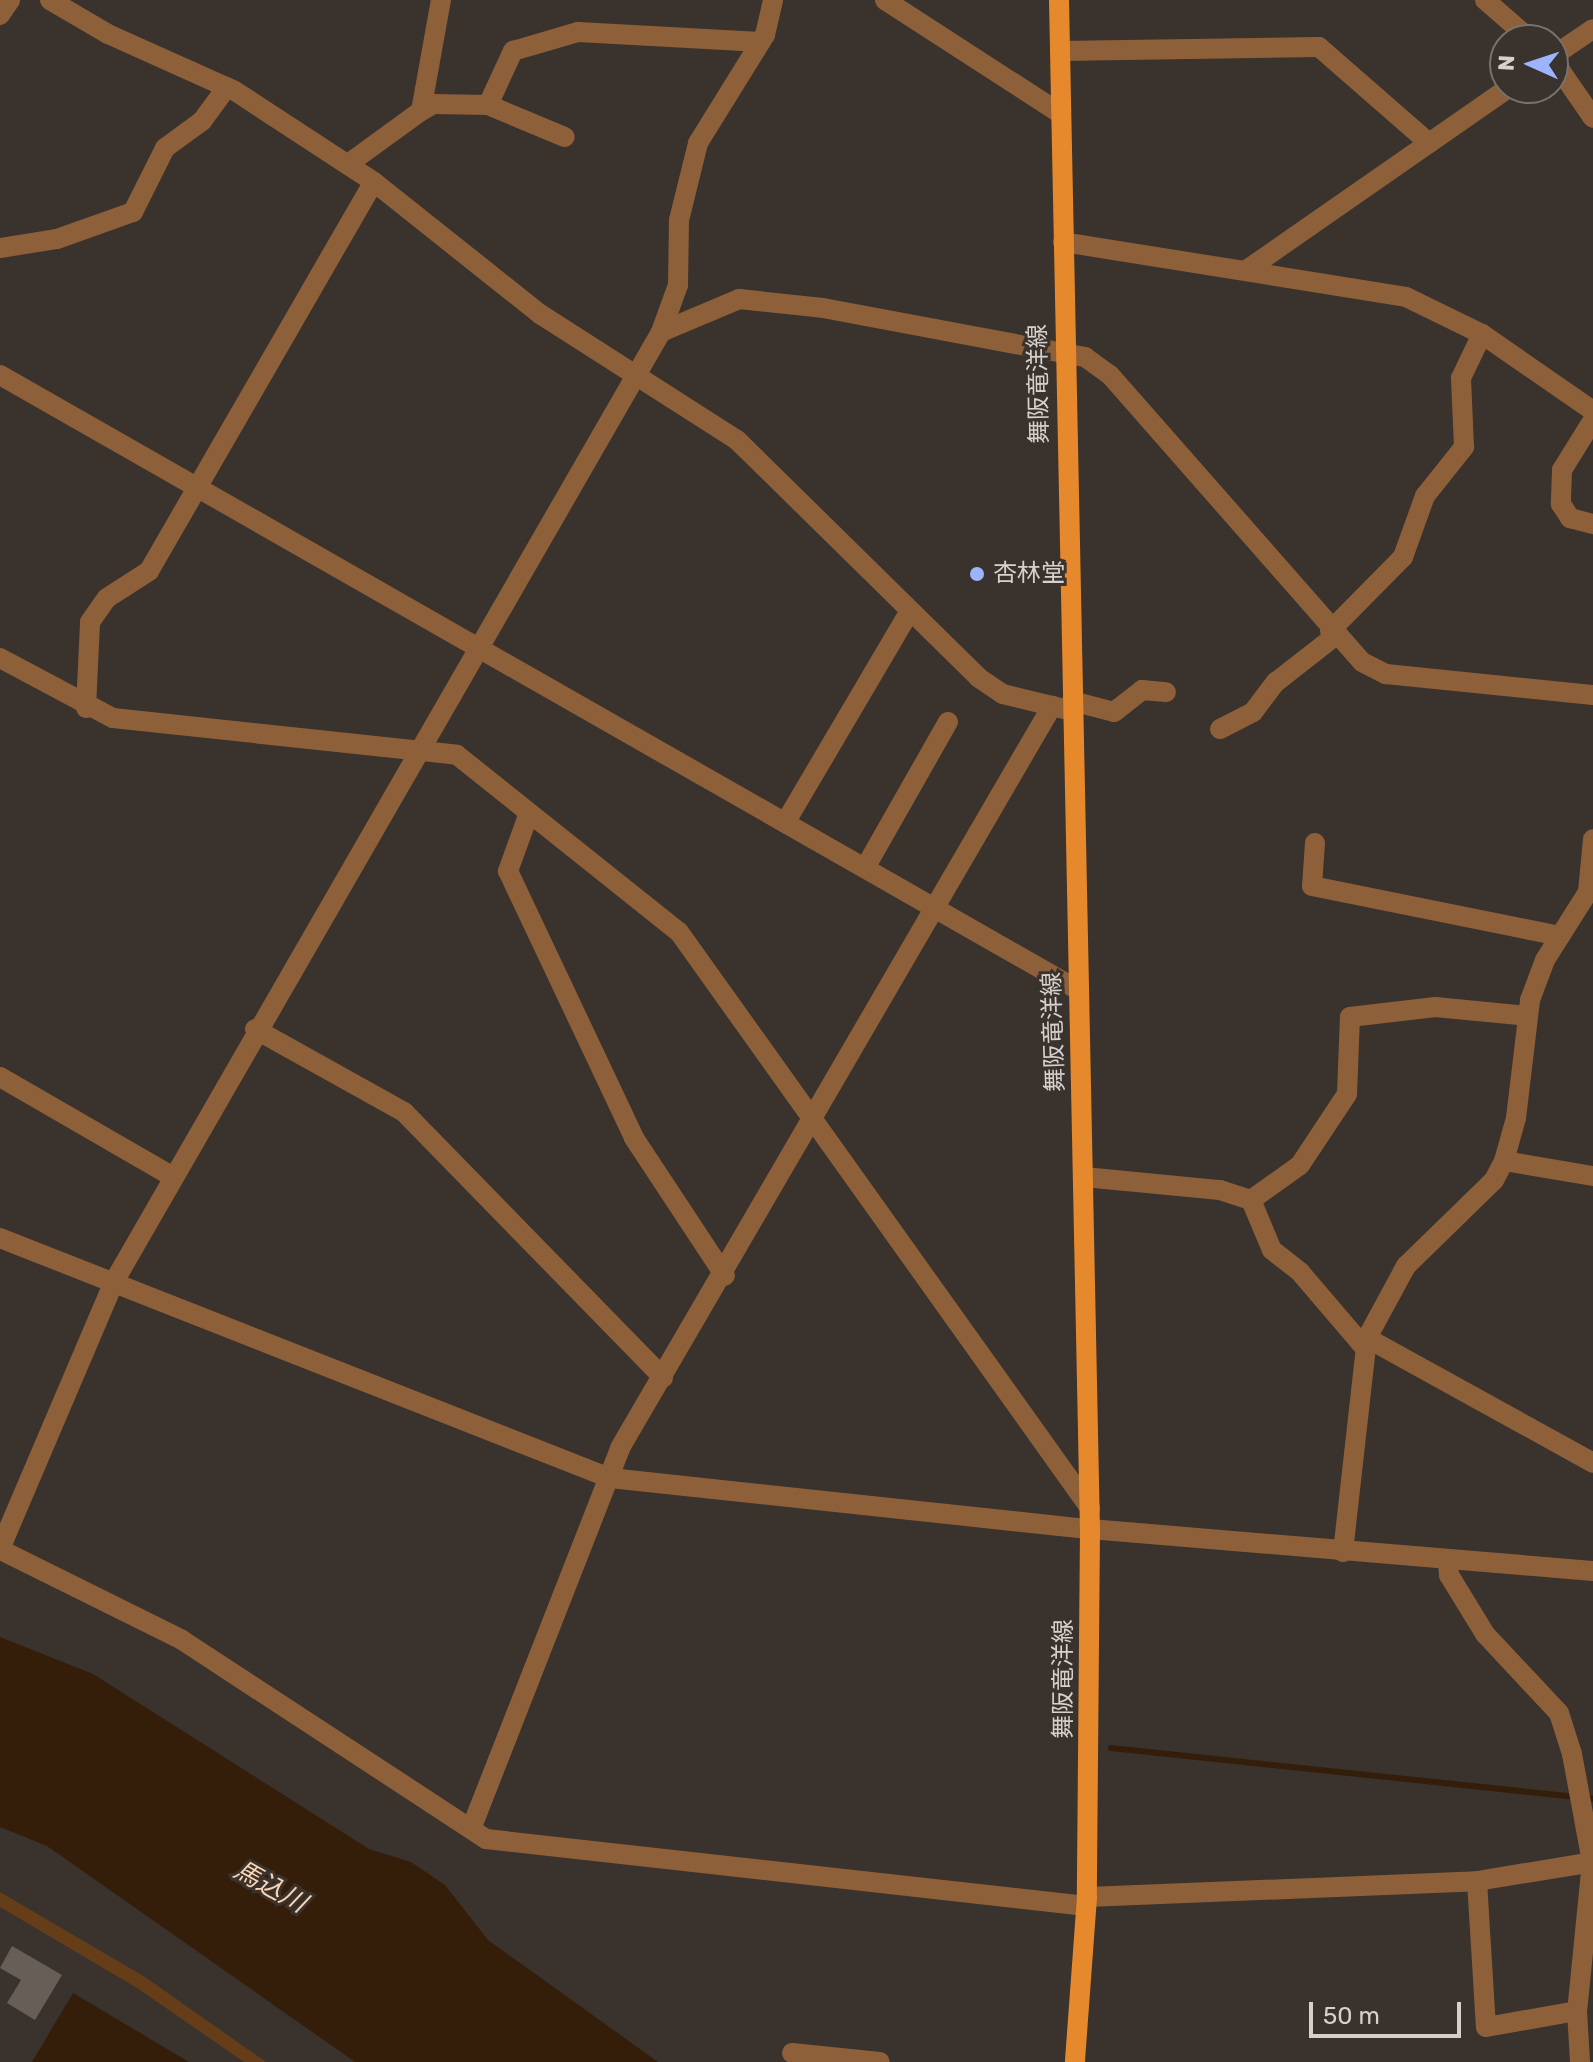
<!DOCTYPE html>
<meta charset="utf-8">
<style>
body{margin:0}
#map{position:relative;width:1593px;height:2062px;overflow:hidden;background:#3a322c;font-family:Rubik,"Noto Sans JP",sans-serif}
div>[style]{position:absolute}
.green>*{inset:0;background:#653d19}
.water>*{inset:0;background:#341e0a}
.stream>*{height:6px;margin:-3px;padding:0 3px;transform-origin:3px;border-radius:3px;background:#341e0a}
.building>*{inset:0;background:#675e58}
.minor>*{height:20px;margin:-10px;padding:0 10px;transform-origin:10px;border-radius:10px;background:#8e603a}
.major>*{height:20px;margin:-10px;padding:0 10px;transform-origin:10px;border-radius:10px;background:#e6892d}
.dots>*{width:22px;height:22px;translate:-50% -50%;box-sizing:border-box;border:4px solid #3a322c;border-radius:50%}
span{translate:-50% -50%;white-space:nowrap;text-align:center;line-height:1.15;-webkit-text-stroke:6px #3a322c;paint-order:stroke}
.street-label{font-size:24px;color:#d6d1ce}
.poi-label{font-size:24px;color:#d6d1ce}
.left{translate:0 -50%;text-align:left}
.water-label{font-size:26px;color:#fad3b5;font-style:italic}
.north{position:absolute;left:1489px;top:24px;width:80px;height:80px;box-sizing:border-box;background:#3a322c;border:2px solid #78726d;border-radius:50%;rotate:273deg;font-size:22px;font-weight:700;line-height:32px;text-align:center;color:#d6d1ce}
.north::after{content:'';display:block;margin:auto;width:28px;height:36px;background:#9cb4fd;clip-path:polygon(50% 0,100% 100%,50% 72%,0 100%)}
.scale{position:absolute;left:1309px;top:2002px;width:152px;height:36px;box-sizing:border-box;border:4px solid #d6d1ce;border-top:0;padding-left:10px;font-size:24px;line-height:28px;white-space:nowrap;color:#d6d1ce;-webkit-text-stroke:6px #3a322c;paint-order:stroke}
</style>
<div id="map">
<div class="green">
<i style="clip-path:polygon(0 1892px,145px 1977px,266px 2062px,244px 2062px,137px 1988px,0 1907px)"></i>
</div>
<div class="water">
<i style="clip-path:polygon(0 1637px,93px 1674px,369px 1849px,411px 1862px,445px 1885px,488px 1940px,658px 2062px,355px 2062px,47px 1846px,0 1827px)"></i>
<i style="clip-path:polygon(73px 1993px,189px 2062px,32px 2062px)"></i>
</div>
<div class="stream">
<i style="left:1111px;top:1748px;width:485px;rotate:6deg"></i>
</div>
<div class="building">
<i style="clip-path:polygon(12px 1946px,62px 1975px,35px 2020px,7px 2003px,21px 1980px,0 1968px)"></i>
</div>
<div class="minor">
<i style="left:50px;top:0;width:67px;rotate:30.4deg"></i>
<i style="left:108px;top:34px;width:139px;rotate:24.2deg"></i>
<i style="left:235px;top:91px;width:166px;rotate:33.2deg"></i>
<i style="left:374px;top:182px;width:212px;rotate:38.5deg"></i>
<i style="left:540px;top:314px;width:234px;rotate:32.6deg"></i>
<i style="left:737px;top:440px;width:339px;rotate:44.5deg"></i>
<i style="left:979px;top:678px;width:29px;rotate:34deg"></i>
<i style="left:1003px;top:694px;width:63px;rotate:13.8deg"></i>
<i style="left:885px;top:0;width:208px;rotate:32.9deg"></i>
<i style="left:1485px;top:0;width:61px;rotate:41deg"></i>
<i style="left:0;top:15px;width:18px;rotate:-56deg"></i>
<i style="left:1060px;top:51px;width:259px;rotate:-0.9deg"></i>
<i style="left:1319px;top:47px;width:146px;rotate:41.1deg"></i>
<i style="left:1553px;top:56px;width:48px;rotate:-34deg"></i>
<i style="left:1553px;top:60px;width:70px;rotate:55.4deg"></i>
<i style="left:488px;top:105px;width:60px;rotate:-65.2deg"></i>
<i style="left:513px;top:51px;width:68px;rotate:-16.3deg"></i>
<i style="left:578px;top:32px;width:183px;rotate:3.1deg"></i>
<i style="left:421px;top:111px;width:14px;rotate:-30deg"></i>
<i style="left:433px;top:104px;width:55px;rotate:1deg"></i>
<i style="left:488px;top:105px;width:83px;rotate:22.6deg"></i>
<i style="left:348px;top:164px;width:90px;rotate:-36deg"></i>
<i style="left:421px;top:111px;width:113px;rotate:-79.8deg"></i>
<i style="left:1063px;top:242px;width:347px;rotate:9.1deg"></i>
<i style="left:1406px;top:297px;width:85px;rotate:26deg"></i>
<i style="left:1482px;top:334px;width:135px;rotate:34.7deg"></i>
<i style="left:0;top:248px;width:58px;rotate:-9deg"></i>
<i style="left:57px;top:239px;width:81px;rotate:-19.6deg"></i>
<i style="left:133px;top:212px;width:72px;rotate:-63.4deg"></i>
<i style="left:165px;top:148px;width:46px;rotate:-36.1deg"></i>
<i style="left:202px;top:121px;width:42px;rotate:-53.7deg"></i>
<i style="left:1248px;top:269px;width:317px;rotate:-34.8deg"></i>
<i style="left:661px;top:332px;width:85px;rotate:-22.9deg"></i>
<i style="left:739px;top:299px;width:84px;rotate:6.1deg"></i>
<i style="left:823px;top:308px;width:267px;rotate:10.6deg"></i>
<i style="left:1085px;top:357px;width:31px;rotate:36deg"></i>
<i style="left:1110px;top:375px;width:382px;rotate:48.7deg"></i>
<i style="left:1362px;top:662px;width:27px;rotate:27deg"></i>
<i style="left:1386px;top:674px;width:208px;rotate:5.8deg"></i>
<i style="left:0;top:375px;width:1241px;rotate:29.7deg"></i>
<i style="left:1593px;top:420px;width:59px;rotate:121.8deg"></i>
<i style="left:1562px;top:470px;width:34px;rotate:92deg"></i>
<i style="left:1561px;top:504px;width:17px;rotate:57deg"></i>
<i style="left:1570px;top:518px;width:24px;rotate:15deg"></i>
<i style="left:1330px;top:631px;width:104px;rotate:-45.4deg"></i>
<i style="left:1403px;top:557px;width:65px;rotate:-70.2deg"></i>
<i style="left:1425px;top:496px;width:63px;rotate:-51.5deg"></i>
<i style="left:1464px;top:447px;width:69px;rotate:-92.5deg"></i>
<i style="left:1461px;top:378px;width:49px;rotate:-64.5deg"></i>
<i style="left:0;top:658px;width:128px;rotate:28deg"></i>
<i style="left:113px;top:718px;width:346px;rotate:6.1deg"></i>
<i style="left:457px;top:755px;width:284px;rotate:38.6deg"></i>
<i style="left:679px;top:932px;width:708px;rotate:54.49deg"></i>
<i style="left:1072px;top:701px;width:43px;rotate:14.7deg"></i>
<i style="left:1114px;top:712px;width:36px;rotate:-38deg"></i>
<i style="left:1142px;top:690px;width:24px;rotate:5deg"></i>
<i style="left:86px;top:708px;width:86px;rotate:-87.3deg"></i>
<i style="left:90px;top:622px;width:29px;rotate:-55deg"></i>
<i style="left:107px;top:598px;width:50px;rotate:-32.7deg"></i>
<i style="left:149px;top:571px;width:449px;rotate:-60deg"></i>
<i style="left:1220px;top:729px;width:37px;rotate:-27deg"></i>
<i style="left:1253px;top:712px;width:38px;rotate:-53deg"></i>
<i style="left:1276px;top:682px;width:75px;rotate:-37.9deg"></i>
<i style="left:529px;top:813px;width:62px;rotate:109.9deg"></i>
<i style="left:508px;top:871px;width:295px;rotate:64.7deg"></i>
<i style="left:634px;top:1138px;width:165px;rotate:56.6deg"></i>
<i style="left:785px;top:823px;width:246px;rotate:-59.5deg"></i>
<i style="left:1315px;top:843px;width:43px;rotate:94deg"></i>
<i style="left:1312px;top:886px;width:253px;rotate:11.4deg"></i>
<i style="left:865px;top:868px;width:168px;rotate:-60.4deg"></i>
<i style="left:255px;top:1029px;width:171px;rotate:29.1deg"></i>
<i style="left:404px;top:1112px;width:371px;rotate:45.7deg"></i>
<i style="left:0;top:1077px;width:200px;rotate:30deg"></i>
<i style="left:1504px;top:1161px;width:90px;rotate:9.6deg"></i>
<i style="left:1084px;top:1177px;width:137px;rotate:5.5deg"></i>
<i style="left:1220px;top:1190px;width:33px;rotate:18deg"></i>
<i style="left:1251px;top:1200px;width:54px;rotate:67.2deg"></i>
<i style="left:1272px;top:1250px;width:36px;rotate:38deg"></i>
<i style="left:1300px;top:1272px;width:100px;rotate:49.5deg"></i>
<i style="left:1251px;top:1200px;width:60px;rotate:-35.5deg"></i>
<i style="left:1300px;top:1165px;width:85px;rotate:-56.5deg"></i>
<i style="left:1347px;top:1094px;width:77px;rotate:-87.8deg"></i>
<i style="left:1350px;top:1017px;width:86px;rotate:-6.7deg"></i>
<i style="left:1435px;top:1007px;width:93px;rotate:5.5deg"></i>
<i style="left:0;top:1238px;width:656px;rotate:21.48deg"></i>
<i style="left:610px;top:1478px;width:483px;rotate:6.1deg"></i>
<i style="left:1090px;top:1529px;width:505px;rotate:4.77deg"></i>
<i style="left:1367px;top:1338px;width:258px;rotate:28.9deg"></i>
<i style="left:0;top:1549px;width:293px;rotate:-66.9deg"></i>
<i style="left:115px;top:1280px;width:1094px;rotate:-60.06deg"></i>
<i style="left:661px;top:332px;width:50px;rotate:-70.1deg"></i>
<i style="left:678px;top:285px;width:65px;rotate:-89.1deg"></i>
<i style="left:679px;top:220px;width:79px;rotate:-76.1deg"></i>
<i style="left:698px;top:143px;width:127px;rotate:-58.2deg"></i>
<i style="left:765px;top:35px;width:36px;rotate:-77deg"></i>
<i style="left:1px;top:1550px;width:202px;rotate:26.4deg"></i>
<i style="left:182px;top:1640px;width:363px;rotate:33.2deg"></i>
<i style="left:486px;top:1839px;width:604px;rotate:6.37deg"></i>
<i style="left:1343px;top:1552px;width:215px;rotate:-83.6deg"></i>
<i style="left:1367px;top:1338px;width:82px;rotate:-61.6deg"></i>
<i style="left:1406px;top:1266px;width:123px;rotate:-44.3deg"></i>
<i style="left:1494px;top:1180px;width:21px;rotate:-62deg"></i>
<i style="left:1504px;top:1161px;width:45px;rotate:-74.4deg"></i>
<i style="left:1516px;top:1118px;width:119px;rotate:-83.2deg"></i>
<i style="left:1530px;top:1000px;width:43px;rotate:-69.4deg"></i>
<i style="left:1545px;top:960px;width:80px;rotate:-57.7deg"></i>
<i style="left:1588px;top:892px;width:53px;rotate:-84.6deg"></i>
<i style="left:1448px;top:1561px;width:14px;rotate:86deg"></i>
<i style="left:1449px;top:1575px;width:69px;rotate:58.6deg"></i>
<i style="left:1485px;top:1634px;width:108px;rotate:46.9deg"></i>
<i style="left:1559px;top:1713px;width:43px;rotate:72.4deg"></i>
<i style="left:1572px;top:1754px;width:110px;rotate:79.5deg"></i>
<i style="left:1592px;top:1862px;width:150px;rotate:95.7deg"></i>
<i style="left:1577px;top:2011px;width:51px;rotate:86.6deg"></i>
<i style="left:471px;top:1829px;width:409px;rotate:-68.6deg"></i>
<i style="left:620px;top:1448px;width:859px;rotate:-59.79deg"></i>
<i style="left:1477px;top:1881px;width:146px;rotate:86.5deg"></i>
<i style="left:1486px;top:2027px;width:92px;rotate:-10deg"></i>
<i style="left:1087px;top:1897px;width:390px;rotate:-2.3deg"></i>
<i style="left:1477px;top:1881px;width:118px;rotate:-9.3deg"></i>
<i style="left:792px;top:2053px;width:88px;rotate:5.8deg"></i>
</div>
<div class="major">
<i style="left:1059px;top:0;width:1529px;rotate:88.84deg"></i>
<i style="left:1090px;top:1529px;width:368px;rotate:90.5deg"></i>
<i style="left:1087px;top:1897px;width:165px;rotate:94.2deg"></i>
</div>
<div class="dots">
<i style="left:977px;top:574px;background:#9cb4fd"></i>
</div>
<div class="street-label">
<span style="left:1039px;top:384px;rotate:-91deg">舞阪竜洋線</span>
<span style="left:1054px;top:1032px;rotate:-92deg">舞阪竜洋線</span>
<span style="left:1064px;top:1679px;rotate:-90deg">舞阪竜洋線</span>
</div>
<div class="poi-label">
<span class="left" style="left:993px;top:574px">杏林堂</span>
</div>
<div class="water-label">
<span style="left:270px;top:1887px;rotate:29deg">馬込川</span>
</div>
<div class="north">N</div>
<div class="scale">50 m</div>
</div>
